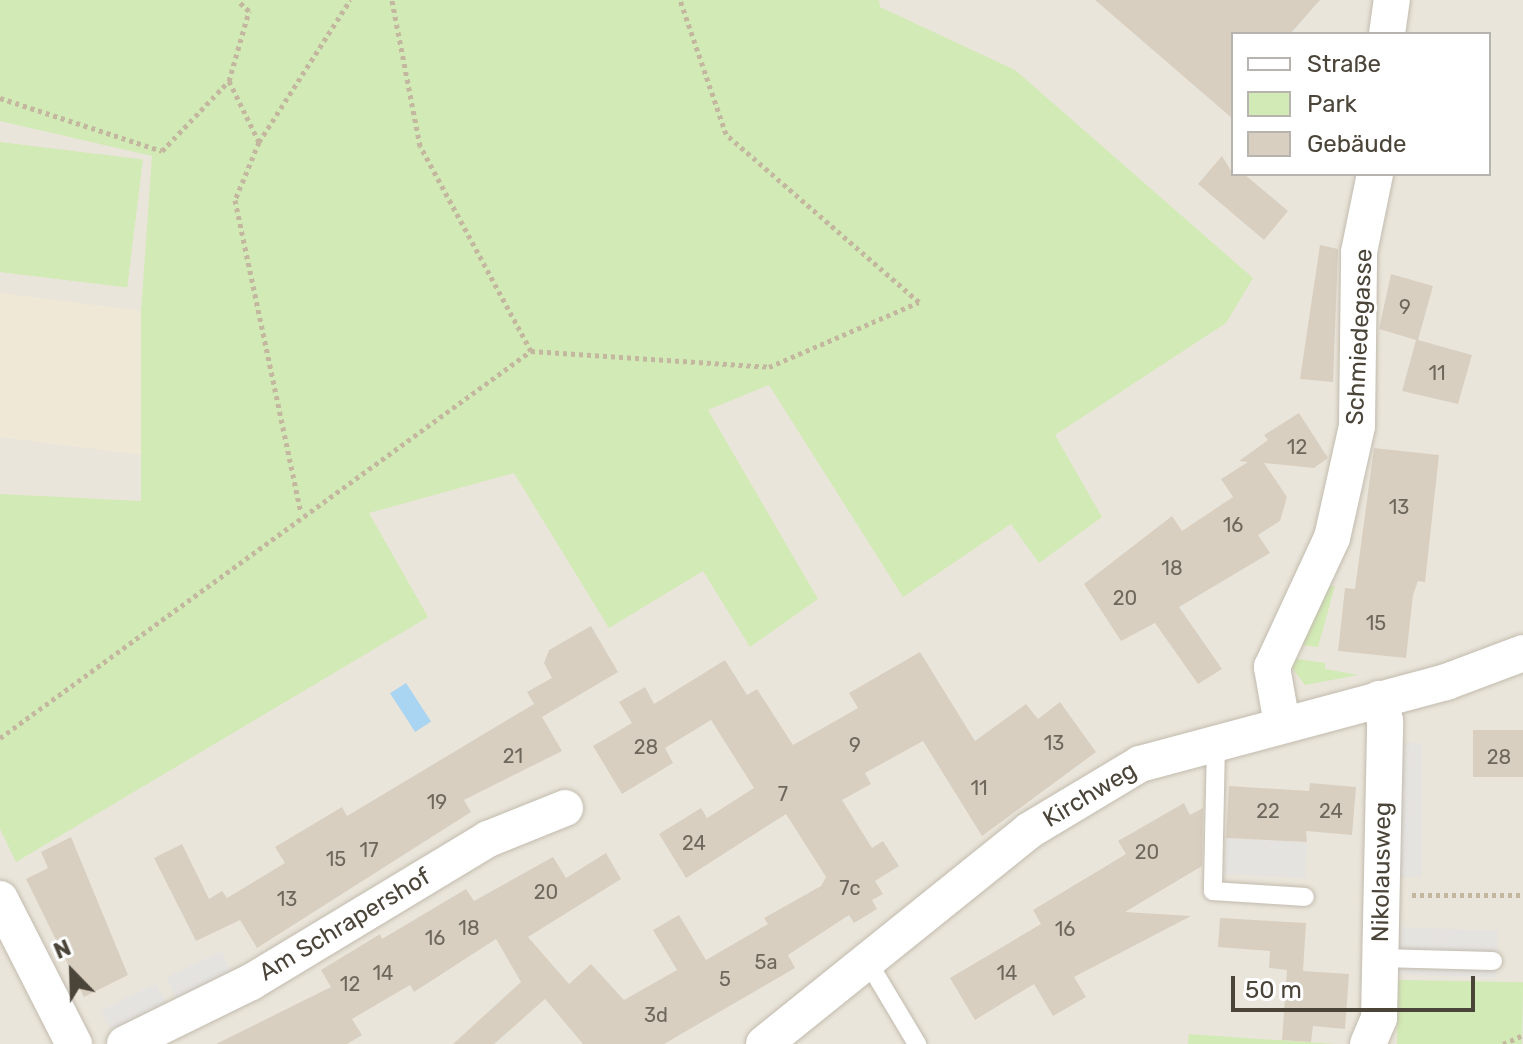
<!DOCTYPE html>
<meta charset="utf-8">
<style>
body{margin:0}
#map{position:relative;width:1523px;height:1044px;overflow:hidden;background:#f6f3ec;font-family:Rubik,sans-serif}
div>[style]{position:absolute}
.residential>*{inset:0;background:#eae5da}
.education>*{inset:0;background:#efe8d6}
.green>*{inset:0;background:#d2eab5;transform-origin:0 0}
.parking>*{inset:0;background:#e5e3e0;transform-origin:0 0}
.water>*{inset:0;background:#a9d4f2;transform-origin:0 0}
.building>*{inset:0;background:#d8cfc1;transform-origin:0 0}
.path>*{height:5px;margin-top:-2.5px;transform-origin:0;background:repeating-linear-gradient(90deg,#c4b79f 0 4px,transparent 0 8px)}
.roads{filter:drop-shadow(0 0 2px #c2bbae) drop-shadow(0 0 2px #c2bbae)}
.service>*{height:18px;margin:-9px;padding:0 9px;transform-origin:9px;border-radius:9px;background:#fff}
.minor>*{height:36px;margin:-18px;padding:0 18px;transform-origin:18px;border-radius:18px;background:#fff}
span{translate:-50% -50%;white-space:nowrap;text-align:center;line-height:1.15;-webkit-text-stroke:6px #fff;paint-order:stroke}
.number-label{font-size:20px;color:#6e675b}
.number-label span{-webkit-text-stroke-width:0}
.street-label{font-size:24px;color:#4b4439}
.legend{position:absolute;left:1231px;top:32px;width:260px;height:144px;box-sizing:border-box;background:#fff;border:2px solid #b7b4b0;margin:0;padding:10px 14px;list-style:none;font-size:24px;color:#4b4439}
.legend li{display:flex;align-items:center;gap:16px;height:40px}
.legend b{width:40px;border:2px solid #b7b4b0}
.north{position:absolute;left:32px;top:932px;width:80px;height:80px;-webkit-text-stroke:6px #fff;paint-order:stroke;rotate:337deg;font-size:22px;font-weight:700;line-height:32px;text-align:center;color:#4b4439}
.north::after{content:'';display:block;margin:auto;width:28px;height:36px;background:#4b4439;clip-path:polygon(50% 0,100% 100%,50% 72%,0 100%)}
.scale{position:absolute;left:1231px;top:976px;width:244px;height:36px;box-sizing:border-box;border:4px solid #4b4439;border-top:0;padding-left:10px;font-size:24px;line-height:28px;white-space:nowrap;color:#4b4439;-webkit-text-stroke:6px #fff;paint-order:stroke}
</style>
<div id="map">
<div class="residential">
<i style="clip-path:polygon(evenodd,0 0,1523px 0,1523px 1044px,0 1044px,0 0,1233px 34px,1489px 34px,1489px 174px,1233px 174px,1233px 34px)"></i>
</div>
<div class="education">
<i style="clip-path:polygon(0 293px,141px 311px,143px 455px,0 437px)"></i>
</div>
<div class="green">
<i style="clip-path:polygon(0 0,879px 0,880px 7px,1015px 70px,1253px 278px,1226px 323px,1055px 435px,1102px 517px,1039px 563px,1011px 524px,903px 597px,769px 385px,708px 410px,818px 599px,750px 647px,703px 571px,609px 628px,514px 473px,369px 513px,428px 617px,16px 862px,0 829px,0 494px,141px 501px,141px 311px,152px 156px,0 121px)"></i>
<i style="left:0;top:142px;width:144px;height:129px;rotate:7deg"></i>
<i style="clip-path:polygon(1323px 586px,1335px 586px,1318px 647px,1291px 644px)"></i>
<i style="clip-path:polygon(1297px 659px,1325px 663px,1325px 669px,1358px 675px,1305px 685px,1290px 665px)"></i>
<i style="left:1398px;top:980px;width:125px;height:64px;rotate:1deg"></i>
<i style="clip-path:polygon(1189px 1034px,1336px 1044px,1188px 1044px)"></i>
</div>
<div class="parking">
<i style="left:1395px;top:743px;width:27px;height:134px"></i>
<i style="left:1226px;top:838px;width:81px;height:36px;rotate:3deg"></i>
<i style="left:1397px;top:927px;width:101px;height:47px;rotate:2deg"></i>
<i style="left:221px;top:951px;width:25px;height:61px;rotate:64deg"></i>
<i style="left:156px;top:983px;width:25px;height:61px;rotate:63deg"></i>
</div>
<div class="water">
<i style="left:406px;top:683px;width:46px;height:19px;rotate:57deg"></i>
</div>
<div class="building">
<i style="clip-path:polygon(1095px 0,1320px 0,1290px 34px,1233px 34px,1233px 119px)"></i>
<i style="clip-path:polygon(1222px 156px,1233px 174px,1244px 174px,1288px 211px,1264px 240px,1198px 184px)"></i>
<i style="clip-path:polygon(1320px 245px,1338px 249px,1333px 382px,1300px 379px)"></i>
<i style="clip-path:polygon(1391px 274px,1433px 286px,1418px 340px,1472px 355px,1458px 404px,1402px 391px,1416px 340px,1379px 329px)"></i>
<i style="clip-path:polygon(1299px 413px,1328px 458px,1314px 468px,1264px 463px,1287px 497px,1280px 521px,1258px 535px,1270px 553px,1179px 607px,1222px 669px,1198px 684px,1155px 623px,1121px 641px,1084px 584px,1172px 516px,1182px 531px,1233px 497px,1221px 479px,1248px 462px,1239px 461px,1268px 440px,1264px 435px)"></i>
<i style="clip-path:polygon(1374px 448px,1439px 455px,1425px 582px,1418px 581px,1413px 595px,1406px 658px,1338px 651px,1345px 588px,1355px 589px)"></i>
<i style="clip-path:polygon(591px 626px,618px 672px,542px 717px,562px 751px,464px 800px,471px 812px,257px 948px,240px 920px,196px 941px,154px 858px,182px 844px,209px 899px,222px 891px,227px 898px,285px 863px,275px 847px,342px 807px,347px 816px,534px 704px,527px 692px,552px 678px,544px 663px,549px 650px)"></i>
<i style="clip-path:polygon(920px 652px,975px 741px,1026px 704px,1038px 719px,1060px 702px,1096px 752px,982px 836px,923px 741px,865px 773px,871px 784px,842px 800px,872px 848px,883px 841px,899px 866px,875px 881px,883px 894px,872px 900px,877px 909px,854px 923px,849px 915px,788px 955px,795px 968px,664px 1044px,583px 1044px,545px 999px,494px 1044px,453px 1044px,521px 982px,496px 939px,414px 992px,410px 985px,352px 1019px,362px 1035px,347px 1044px,216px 1044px,331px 987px,321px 970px,380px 934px,382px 939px,466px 889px,474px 901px,553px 857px,566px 878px,606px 853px,621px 879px,528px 937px,569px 984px,591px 964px,624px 1000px,677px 970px,653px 930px,679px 915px,706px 960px,768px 924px,764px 918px,821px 886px,826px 877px,786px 814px,686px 878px,659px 834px,701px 808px,707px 818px,754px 788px,711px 720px,665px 748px,673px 763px,622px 794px,593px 746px,632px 723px,619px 702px,645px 687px,654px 704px,725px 660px,747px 695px,757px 689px,793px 745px,858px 708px,849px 693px)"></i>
<i style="left:1523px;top:730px;width:47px;height:50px;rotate:90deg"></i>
<i style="clip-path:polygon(1310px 783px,1356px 787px,1352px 835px,1306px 831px,1307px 842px,1226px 838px,1229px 786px,1309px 791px)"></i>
<i style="clip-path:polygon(1184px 803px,1190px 815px,1203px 808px,1202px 866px,1125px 912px,1191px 916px,1074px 977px,1086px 997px,1053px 1016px,1034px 984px,975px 1020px,950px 978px,1041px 924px,1033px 910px,1126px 854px,1118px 841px)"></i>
<i style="clip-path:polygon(71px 837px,128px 975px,84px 997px,26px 879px,48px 868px,41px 852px)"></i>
<i style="clip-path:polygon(1220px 918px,1306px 923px,1303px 971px,1349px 974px,1345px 1029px,1313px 1026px,1311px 1042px,1282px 1040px,1287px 970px,1269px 968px,1270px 951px,1218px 947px)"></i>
</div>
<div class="path">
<i style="left:229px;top:81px;width:73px;rotate:-74.1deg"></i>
<i style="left:249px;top:11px;width:16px;rotate:-137deg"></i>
<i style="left:0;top:98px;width:170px;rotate:18.1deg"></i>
<i style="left:162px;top:151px;width:97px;rotate:-46.3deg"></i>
<i style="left:229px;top:81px;width:68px;rotate:63.8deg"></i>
<i style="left:259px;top:142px;width:169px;rotate:-57.3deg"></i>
<i style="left:259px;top:142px;width:63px;rotate:112.5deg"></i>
<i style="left:235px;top:200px;width:320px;rotate:78.1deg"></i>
<i style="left:531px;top:351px;width:239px;rotate:3.8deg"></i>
<i style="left:769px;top:367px;width:163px;rotate:-23.4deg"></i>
<i style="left:919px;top:302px;width:256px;rotate:-139deg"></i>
<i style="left:726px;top:134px;width:142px;rotate:-108.9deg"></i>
<i style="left:0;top:738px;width:657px;rotate:-36.09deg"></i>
<i style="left:531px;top:351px;width:233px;rotate:-118.4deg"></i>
<i style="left:420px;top:146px;width:149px;rotate:-100.9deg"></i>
<i style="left:1412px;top:895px;width:111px"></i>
<i style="left:1503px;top:1044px;width:22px;rotate:-24deg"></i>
</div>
<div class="roads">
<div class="service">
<i style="left:1216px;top:743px;width:148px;rotate:91.2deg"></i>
<i style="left:1213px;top:891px;width:92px;rotate:3.7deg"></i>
<i style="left:1380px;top:958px;width:113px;rotate:1.5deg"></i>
<i style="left:868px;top:962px;width:96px;rotate:59.1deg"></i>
</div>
<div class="minor">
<i style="left:1387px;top:34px;width:34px;rotate:-82deg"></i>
<i style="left:1282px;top:724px;width:58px;rotate:-100deg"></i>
<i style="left:1272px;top:667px;width:142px;rotate:-65.1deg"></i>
<i style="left:1332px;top:538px;width:115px;rotate:-77.4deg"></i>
<i style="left:1357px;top:426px;width:174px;rotate:-89.3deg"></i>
<i style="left:1359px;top:252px;width:80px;rotate:-78.4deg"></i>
<i style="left:0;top:899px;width:163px;rotate:63deg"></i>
<i style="left:125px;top:1044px;width:140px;rotate:-26.2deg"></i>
<i style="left:251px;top:982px;width:277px;rotate:-31.1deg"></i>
<i style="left:488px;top:839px;width:83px;rotate:-21.9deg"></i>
<i style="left:764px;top:1044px;width:341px;rotate:-38.8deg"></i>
<i style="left:1030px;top:830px;width:128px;rotate:-31deg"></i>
<i style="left:1140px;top:764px;width:317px;rotate:-15deg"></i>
<i style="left:1446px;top:682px;width:82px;rotate:-20.6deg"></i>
<i style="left:1368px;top:1044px;width:28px;rotate:-67deg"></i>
<i style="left:1379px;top:1018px;width:297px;rotate:-88.8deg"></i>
<i style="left:1385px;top:721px;width:23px;rotate:-105deg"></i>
</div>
</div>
<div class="number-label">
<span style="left:1405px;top:307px">9</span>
<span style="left:1437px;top:373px">11</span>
<span style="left:1297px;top:447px">12</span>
<span style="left:1399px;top:507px">13</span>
<span style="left:1233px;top:525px">16</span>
<span style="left:1172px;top:568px">18</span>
<span style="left:1125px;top:598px">20</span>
<span style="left:1376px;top:623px">15</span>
<span style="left:1054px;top:743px">13</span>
<span style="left:855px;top:745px">9</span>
<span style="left:646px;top:747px">28</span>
<span style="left:513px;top:756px">21</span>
<span style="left:1499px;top:757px">28</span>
<span style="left:979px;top:788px">11</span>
<span style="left:783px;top:794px">7</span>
<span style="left:437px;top:802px">19</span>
<span style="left:1268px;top:811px">22</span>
<span style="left:1331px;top:811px">24</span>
<span style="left:694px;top:843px">24</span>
<span style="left:369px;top:850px">17</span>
<span style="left:1147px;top:852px">20</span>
<span style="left:336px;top:859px">15</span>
<span style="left:850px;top:888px">7c</span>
<span style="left:546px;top:892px">20</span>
<span style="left:287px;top:899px">13</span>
<span style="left:469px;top:928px">18</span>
<span style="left:1065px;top:929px">16</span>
<span style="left:435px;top:938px">16</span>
<span style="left:766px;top:962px">5a</span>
<span style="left:383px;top:973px">14</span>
<span style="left:1007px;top:973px">14</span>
<span style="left:725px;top:979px">5</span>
<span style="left:350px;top:984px">12</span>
<span style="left:656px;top:1015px">3d</span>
</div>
<div class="street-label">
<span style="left:1360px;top:337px;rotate:-87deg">Schmiedegasse</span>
<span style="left:1090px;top:795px;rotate:-31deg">Kirchweg</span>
<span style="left:1382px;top:872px;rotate:-89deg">Nikolausweg</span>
<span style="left:345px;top:925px;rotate:-31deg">Am Schrapershof</span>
</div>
<ul class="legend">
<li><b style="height:10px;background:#fff"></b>Straße</li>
<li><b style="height:22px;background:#d2eab5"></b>Park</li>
<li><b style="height:22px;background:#d8cfc1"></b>Gebäude</li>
</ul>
<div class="north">N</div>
<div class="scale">50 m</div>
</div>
